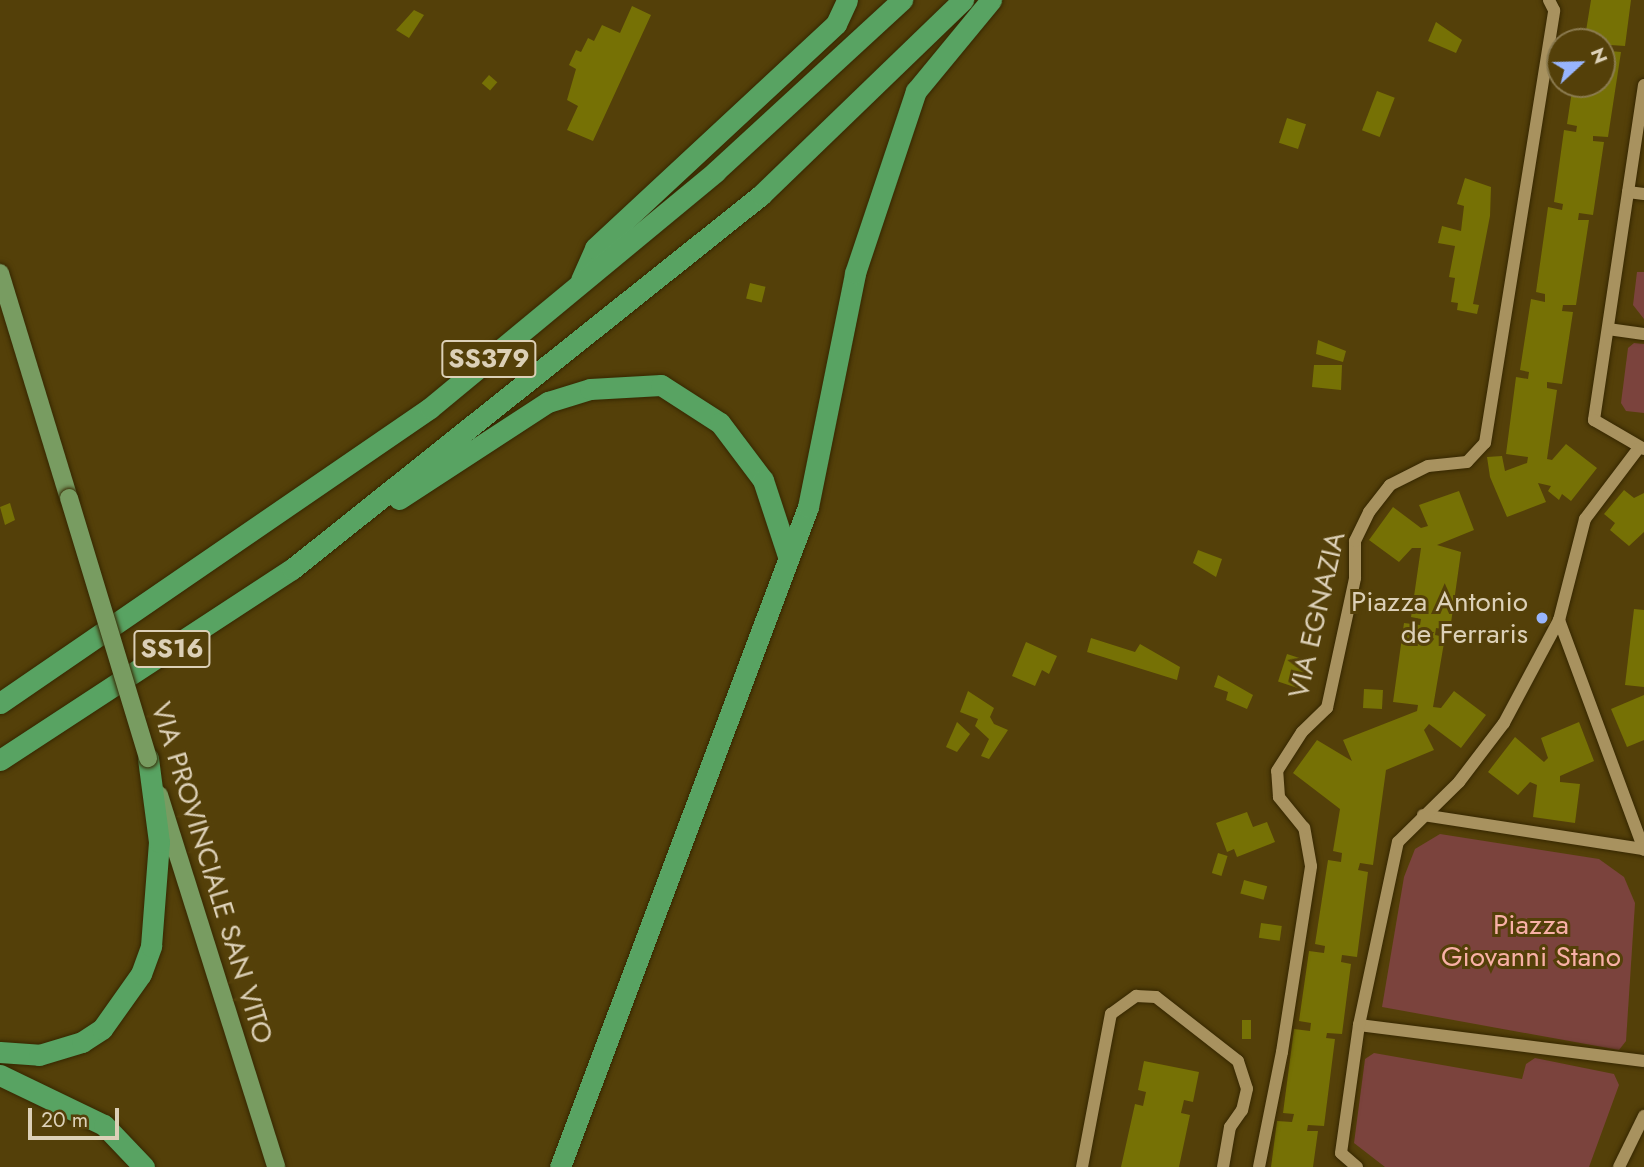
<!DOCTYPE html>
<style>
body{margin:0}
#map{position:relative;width:1644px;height:1167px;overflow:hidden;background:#544009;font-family:Jost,sans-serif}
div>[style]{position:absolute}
.green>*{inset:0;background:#7b433d}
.building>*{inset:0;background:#767105;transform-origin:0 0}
.roads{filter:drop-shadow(0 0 2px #362700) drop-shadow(0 0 2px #362700)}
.minor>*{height:12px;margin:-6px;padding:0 6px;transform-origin:6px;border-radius:6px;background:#a8925f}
.major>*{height:18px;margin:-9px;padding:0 9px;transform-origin:9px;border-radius:9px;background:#789c61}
.highway>*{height:21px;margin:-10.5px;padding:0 10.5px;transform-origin:10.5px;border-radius:10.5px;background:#58a362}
.bridges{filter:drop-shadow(0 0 2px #362700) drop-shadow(0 0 2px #362700)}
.major-bridge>*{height:18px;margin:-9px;padding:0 9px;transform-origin:9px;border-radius:9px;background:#789c61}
.dots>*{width:19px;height:19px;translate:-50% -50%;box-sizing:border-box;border:4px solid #544009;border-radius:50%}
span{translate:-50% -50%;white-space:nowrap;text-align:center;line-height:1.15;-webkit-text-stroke:6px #544009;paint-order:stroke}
.shield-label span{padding:2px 5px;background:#544009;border:2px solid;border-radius:5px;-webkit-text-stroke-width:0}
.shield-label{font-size:26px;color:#dcd0b7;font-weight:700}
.poi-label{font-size:28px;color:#dcd0b7}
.right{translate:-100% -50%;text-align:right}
.street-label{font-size:28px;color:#dcd0b7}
.park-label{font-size:28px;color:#f8b0a7}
.north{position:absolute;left:1546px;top:28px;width:70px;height:70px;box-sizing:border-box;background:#544009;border:2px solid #8a7a4f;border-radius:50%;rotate:68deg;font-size:19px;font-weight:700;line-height:28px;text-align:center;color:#dcd0b7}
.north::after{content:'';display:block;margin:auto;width:24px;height:32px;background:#98b5fd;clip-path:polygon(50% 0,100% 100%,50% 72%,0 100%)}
.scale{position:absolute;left:28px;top:1108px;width:91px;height:32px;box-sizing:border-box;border:4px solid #dcd0b7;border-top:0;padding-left:9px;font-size:21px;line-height:24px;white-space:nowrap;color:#dcd0b7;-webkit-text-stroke:5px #544009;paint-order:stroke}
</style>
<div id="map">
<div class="green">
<i style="clip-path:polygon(1637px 272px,1644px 272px,1644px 319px,1633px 305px)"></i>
<i style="clip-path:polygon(1634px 343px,1644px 344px,1644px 413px,1626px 411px,1621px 403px,1628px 348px)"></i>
<i style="clip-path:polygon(1440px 834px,1599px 859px,1624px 877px,1635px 903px,1626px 1041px,1619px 1050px,1382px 1007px,1404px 877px,1415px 849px)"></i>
<i style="clip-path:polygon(1374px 1053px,1522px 1079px,1526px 1064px,1535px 1058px,1614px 1074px,1619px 1085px,1589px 1167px,1385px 1167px,1354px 1143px,1365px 1059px)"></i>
</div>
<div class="building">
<i style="clip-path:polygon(1591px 0,1631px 0,1625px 46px,1610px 45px,1610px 51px,1621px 52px,1608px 137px,1593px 136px,1593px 141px,1604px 142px,1593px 215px,1579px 213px,1578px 220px,1589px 220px,1576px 305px,1563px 305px,1562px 311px,1573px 312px,1562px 384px,1547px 382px,1547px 388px,1557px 390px,1547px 459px,1552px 460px,1566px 444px,1597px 468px,1571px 501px,1562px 494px,1559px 500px,1548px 491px,1551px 486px,1538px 483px,1546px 502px,1507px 517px,1490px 477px,1487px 457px,1502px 456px,1505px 471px,1527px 463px,1528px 457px,1506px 454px,1516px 377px,1528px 379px,1529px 372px,1520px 370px,1531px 299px,1545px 302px,1545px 294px,1536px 292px,1548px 207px,1562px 210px,1563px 204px,1554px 202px,1564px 130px,1576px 132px,1577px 126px,1567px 124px,1573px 84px,1602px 84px,1602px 42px,1579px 42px,1579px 38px,1594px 39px,1594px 33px,1586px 31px)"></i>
<i style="clip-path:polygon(632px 6px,651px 15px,593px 141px,567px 130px,578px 106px,567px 100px,576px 69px,569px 65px,576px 50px,581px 52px,588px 38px,594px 41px,602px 25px,620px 33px)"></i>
<i style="clip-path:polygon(414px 10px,424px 15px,409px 38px,396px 30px)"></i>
<i style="clip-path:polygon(1436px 22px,1462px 40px,1456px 53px,1428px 41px)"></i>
<i style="left:489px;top:75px;width:11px;height:11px;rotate:41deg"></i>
<i style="left:1377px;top:91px;width:19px;height:42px;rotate:21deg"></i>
<i style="left:1287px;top:118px;width:20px;height:26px;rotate:18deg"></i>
<i style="clip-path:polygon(1465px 178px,1491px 187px,1490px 216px,1473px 304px,1479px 305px,1477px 314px,1457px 310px,1458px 303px,1451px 302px,1455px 278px,1449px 277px,1455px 246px,1438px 243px,1442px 226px,1461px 231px,1464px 206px,1457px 204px)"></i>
<i style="left:750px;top:283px;width:16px;height:16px;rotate:14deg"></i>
<i style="clip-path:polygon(1318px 340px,1346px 351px,1343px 362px,1316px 354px)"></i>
<i style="clip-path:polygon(1314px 365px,1342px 365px,1341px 390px,1312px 387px)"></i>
<i style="clip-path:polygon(1624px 490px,1634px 498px,1644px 493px,1644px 532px,1629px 546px,1610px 530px,1615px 523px,1604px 514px)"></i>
<i style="clip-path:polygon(1459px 491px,1474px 530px,1437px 545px,1461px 552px,1450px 630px,1436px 628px,1435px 635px,1445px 637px,1433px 707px,1441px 708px,1454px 691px,1486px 715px,1461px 748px,1429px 724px,1424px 730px,1434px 750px,1386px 770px,1373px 865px,1360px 863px,1358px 870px,1368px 872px,1357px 957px,1342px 955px,1341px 962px,1351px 964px,1342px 1034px,1327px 1033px,1326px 1038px,1335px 1039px,1324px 1126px,1308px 1125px,1307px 1131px,1318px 1131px,1313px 1167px,1271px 1167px,1277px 1121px,1292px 1122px,1294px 1114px,1283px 1113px,1294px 1029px,1310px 1031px,1311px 1023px,1299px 1021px,1309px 951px,1324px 953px,1325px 946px,1315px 944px,1328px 860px,1341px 862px,1342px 853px,1333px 851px,1340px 809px,1293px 773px,1317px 740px,1352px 761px,1343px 740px,1417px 711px,1418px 705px,1393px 702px,1404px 623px,1420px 625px,1421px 619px,1411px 617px,1421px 548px,1412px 548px,1399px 562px,1369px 540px,1393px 507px,1421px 528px,1428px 526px,1419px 505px)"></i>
<i style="clip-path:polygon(10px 503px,15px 520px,5px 525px,0 507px)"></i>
<i style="clip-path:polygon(1198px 550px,1222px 559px,1216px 577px,1193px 563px)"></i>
<i style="clip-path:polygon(1634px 609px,1644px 610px,1644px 687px,1625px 685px)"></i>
<i style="clip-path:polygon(1091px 638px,1135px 652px,1140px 644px,1180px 667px,1177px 680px,1087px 652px)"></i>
<i style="clip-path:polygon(1026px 642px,1057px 656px,1049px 674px,1042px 670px,1035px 686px,1012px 676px)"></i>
<i style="left:1287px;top:654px;width:22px;height:29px;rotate:18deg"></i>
<i style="clip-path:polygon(1218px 675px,1253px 695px,1247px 709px,1226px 700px,1228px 692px,1214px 687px)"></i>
<i style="left:1364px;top:689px;width:19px;height:19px;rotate:3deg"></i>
<i style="clip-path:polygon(968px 691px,994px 708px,990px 717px,994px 724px,1008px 730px,989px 759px,981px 756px,989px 739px,975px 726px,978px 719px,960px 712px)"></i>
<i style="clip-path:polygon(1644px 695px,1644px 740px,1627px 747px,1611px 709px)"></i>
<i style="clip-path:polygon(957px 722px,970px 734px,957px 752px,946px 747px)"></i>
<i style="clip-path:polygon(1579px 722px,1594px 761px,1560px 776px,1560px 782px,1580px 784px,1575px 823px,1533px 817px,1537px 785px,1530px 782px,1518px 795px,1488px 772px,1515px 737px,1544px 762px,1548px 758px,1541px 738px)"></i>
<i style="clip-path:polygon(1247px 812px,1253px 827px,1267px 822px,1275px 842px,1237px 857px,1234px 849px,1227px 852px,1216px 823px)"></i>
<i style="left:1218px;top:853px;width:10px;height:21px;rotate:17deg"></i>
<i style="left:1244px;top:880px;width:24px;height:14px;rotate:15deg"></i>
<i style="left:1261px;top:923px;width:21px;height:15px;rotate:8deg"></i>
<i style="left:1242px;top:1020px;width:9px;height:19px"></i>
<i style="clip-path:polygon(1144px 1061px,1199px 1072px,1193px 1102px,1184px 1100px,1181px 1113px,1190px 1115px,1179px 1167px,1121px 1167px,1135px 1104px,1143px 1106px,1146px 1092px,1138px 1090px)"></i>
</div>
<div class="roads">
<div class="minor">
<i style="left:1644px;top:85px;width:339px;rotate:98.5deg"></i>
<i style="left:1594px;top:420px;width:58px;rotate:30.1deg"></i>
<i style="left:1628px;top:192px;width:16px;rotate:7deg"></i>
<i style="left:1608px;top:329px;width:36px;rotate:8deg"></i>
<i style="left:1638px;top:449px;width:88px;rotate:127.1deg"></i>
<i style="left:1585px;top:519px;width:104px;rotate:104.4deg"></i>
<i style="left:1559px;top:620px;width:245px;rotate:69.7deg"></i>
<i style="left:1423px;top:815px;width:223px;rotate:8.8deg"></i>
<i style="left:1359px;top:1025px;width:287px;rotate:7.2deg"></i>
<i style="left:1082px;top:1167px;width:156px;rotate:-79.3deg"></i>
<i style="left:1111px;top:1014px;width:31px;rotate:-36deg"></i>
<i style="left:1136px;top:996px;width:20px;rotate:3deg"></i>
<i style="left:1156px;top:997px;width:104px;rotate:38deg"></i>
<i style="left:1238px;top:1061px;width:29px;rotate:72deg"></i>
<i style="left:1247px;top:1089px;width:22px;rotate:103deg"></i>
<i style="left:1242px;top:1110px;width:21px;rotate:125deg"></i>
<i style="left:1230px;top:1127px;width:41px;rotate:99.9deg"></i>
<i style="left:1259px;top:1167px;width:117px;rotate:-78.7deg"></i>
<i style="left:1282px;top:1052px;width:188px;rotate:-81.1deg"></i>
<i style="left:1311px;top:866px;width:39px;rotate:-100deg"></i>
<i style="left:1304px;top:828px;width:40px;rotate:-129deg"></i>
<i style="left:1279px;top:797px;width:26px;rotate:-94deg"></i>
<i style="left:1277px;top:771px;width:46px;rotate:-57.3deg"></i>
<i style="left:1302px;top:732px;width:35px;rotate:-44deg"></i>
<i style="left:1327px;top:708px;width:133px;rotate:-77.8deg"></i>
<i style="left:1355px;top:578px;width:37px;rotate:-90deg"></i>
<i style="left:1355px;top:541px;width:32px;rotate:-64deg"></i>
<i style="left:1369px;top:512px;width:34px;rotate:-52deg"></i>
<i style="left:1390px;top:485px;width:42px;rotate:-26.6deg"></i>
<i style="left:1428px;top:466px;width:39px;rotate:-6deg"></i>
<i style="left:1467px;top:462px;width:26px;rotate:-47deg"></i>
<i style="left:1485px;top:443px;width:438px;rotate:-80.9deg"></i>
<i style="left:1554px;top:10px;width:11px;rotate:-117deg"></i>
<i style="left:1357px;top:1167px;width:21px;rotate:-139deg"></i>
<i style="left:1341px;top:1153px;width:129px;rotate:-82deg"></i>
<i style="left:1359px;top:1025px;width:187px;rotate:-78deg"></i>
<i style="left:1398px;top:842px;width:86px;rotate:-44.5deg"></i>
<i style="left:1459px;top:782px;width:74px;rotate:-52.7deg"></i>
<i style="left:1504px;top:723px;width:117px;rotate:-61.9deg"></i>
<i style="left:1619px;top:1167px;width:57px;rotate:-63.9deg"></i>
</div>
<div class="major">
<i style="left:0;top:273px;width:235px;rotate:73deg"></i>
<i style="left:159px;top:795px;width:390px;rotate:72.5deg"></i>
</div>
<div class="highway">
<i style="left:581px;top:280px;width:35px;rotate:-66deg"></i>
<i style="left:595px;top:248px;width:329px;rotate:-42.9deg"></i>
<i style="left:836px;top:24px;width:26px;rotate:-65deg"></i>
<i style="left:399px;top:499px;width:178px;rotate:-33.1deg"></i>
<i style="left:548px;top:402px;width:44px;rotate:-17.2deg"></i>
<i style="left:590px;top:389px;width:71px;rotate:-3.2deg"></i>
<i style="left:661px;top:385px;width:70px;rotate:32.8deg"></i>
<i style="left:720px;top:423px;width:71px;rotate:53deg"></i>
<i style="left:763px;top:480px;width:80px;rotate:71.8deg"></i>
<i style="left:0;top:703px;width:521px;rotate:-34.45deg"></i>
<i style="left:430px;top:408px;width:371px;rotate:-39.6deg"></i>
<i style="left:716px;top:171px;width:253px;rotate:-42.6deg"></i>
<i style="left:0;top:760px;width:349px;rotate:-33.2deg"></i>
<i style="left:292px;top:569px;width:600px;rotate:-38.57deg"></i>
<i style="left:761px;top:195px;width:281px;rotate:-44deg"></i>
<i style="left:0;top:1052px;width:39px;rotate:4deg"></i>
<i style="left:39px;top:1055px;width:45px;rotate:-16.8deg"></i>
<i style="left:82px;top:1042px;width:24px;rotate:-33deg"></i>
<i style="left:102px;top:1029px;width:67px;rotate:-54.7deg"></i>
<i style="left:141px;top:974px;width:30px;rotate:-70deg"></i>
<i style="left:151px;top:946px;width:104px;rotate:-85.6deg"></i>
<i style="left:159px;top:842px;width:85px;rotate:-97.5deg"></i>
<i style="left:0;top:1075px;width:115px;rotate:25.7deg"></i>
<i style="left:104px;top:1125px;width:58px;rotate:46.4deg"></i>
<i style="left:560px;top:1167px;width:705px;rotate:-69.41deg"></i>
<i style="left:808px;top:507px;width:239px;rotate:-78.6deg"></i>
<i style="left:855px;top:273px;width:192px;rotate:-71.5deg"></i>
<i style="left:916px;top:91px;width:118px;rotate:-50.5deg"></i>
</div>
</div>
<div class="bridges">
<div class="major-bridge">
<i style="left:69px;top:498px;width:272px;rotate:73.1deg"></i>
</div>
</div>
<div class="dots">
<i style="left:1542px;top:618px;background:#98b5fd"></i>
</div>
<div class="shield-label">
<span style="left:489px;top:359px">SS379</span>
<span style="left:172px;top:649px">SS16</span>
</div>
<div class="poi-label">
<span class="right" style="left:1528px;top:618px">Piazza Antonio<br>de Ferraris</span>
</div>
<div class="street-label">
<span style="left:1317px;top:615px;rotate:-77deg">VIA EGNAZIA</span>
<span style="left:212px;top:873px;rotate:73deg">VIA PROVINCIALE SAN VITO</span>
</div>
<div class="park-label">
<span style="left:1531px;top:941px">Piazza<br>Giovanni Stano</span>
</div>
<div class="north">N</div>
<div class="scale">20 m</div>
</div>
